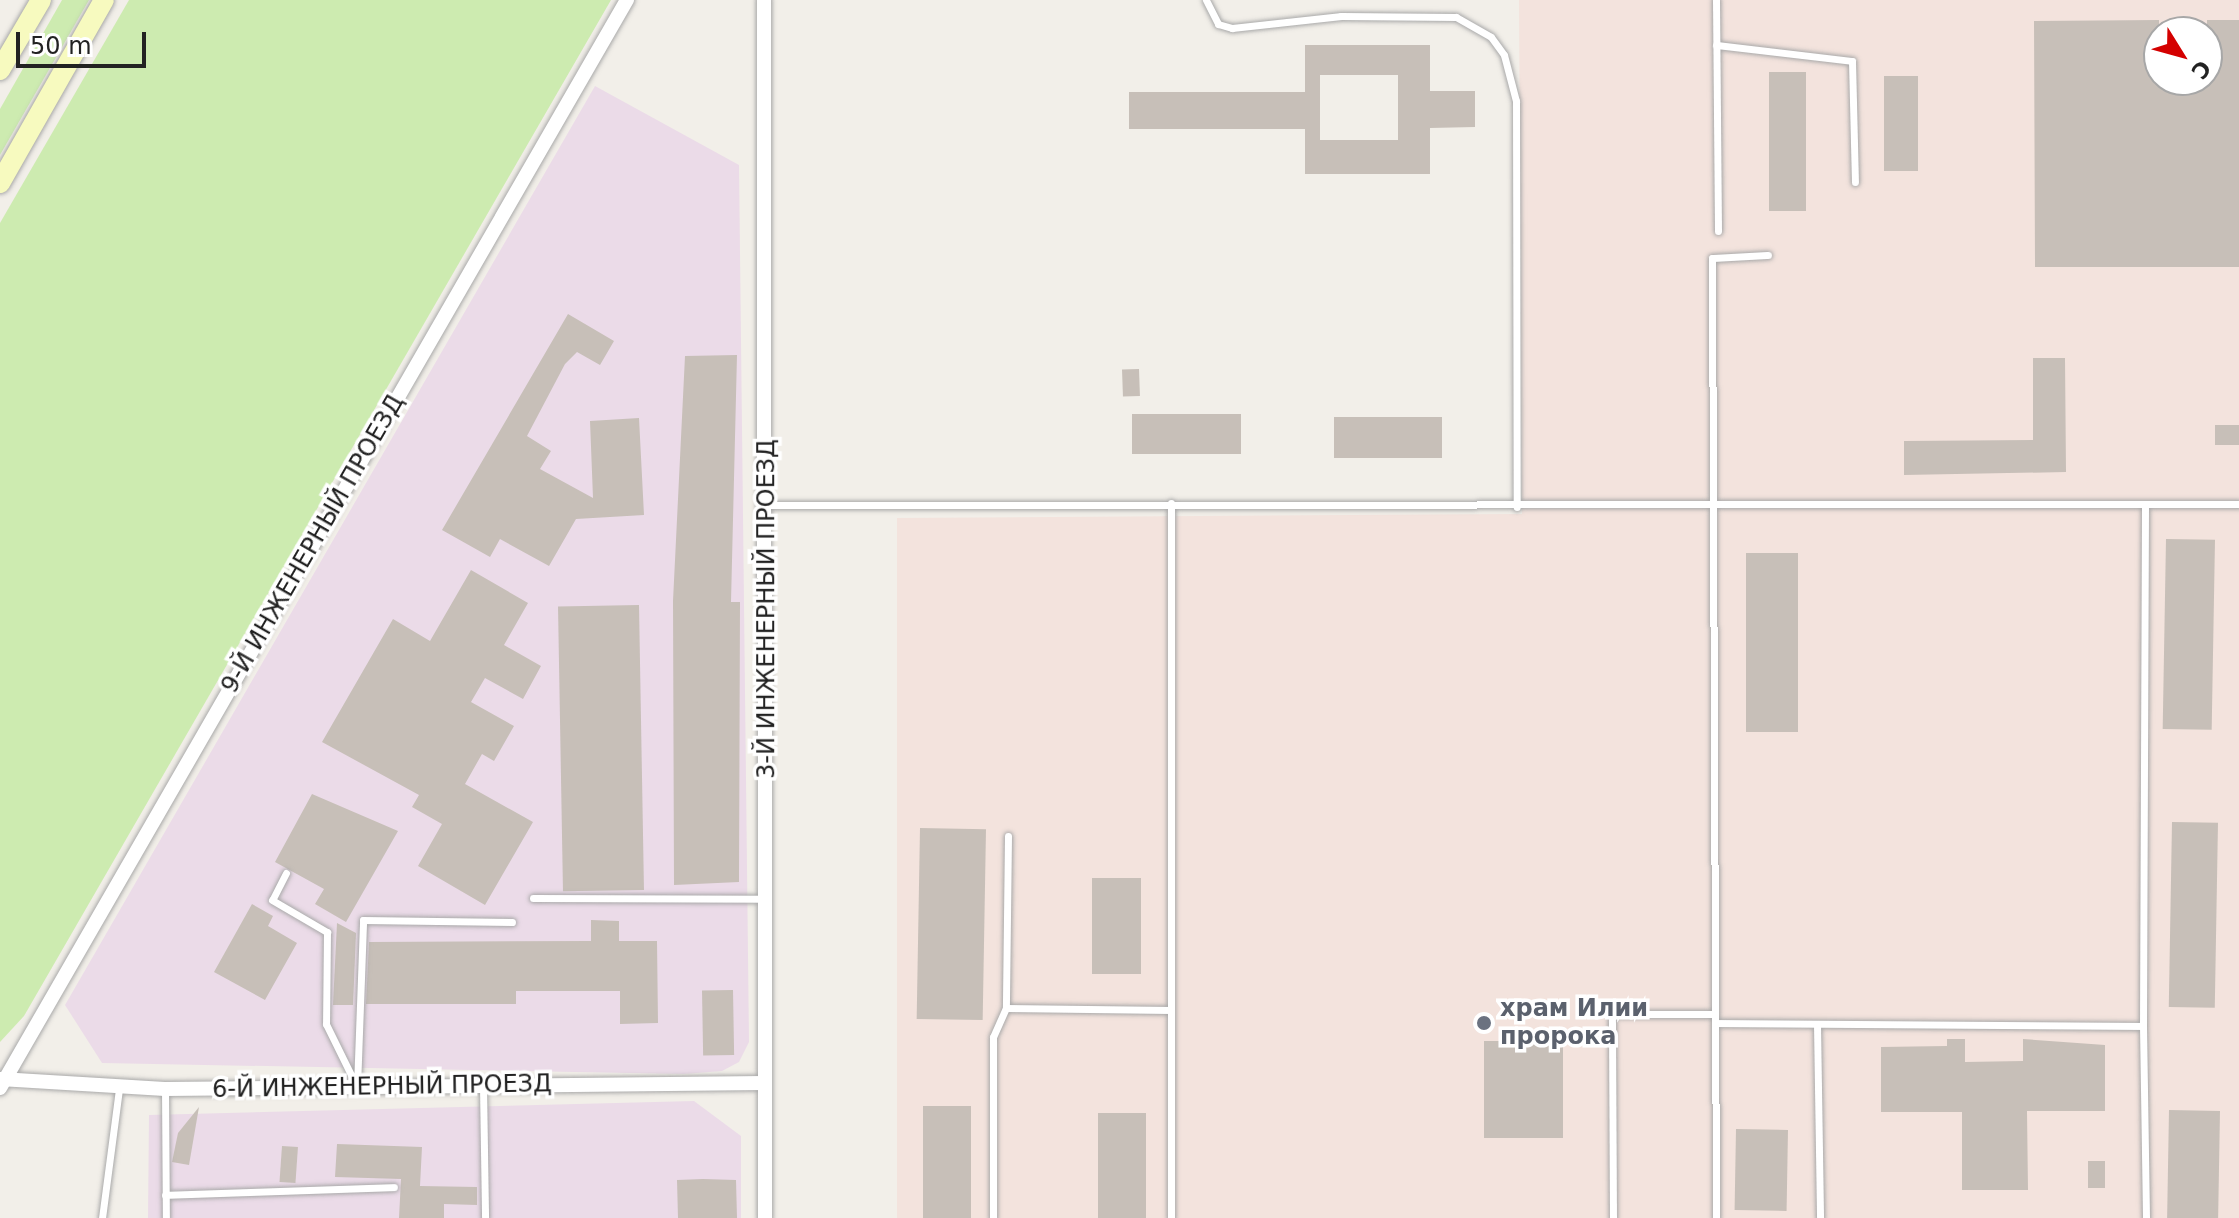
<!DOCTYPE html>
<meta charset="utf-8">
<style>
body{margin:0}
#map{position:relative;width:2239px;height:1218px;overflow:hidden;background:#f2efe9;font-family:"DejaVu Sans",sans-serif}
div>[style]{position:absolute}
.industrial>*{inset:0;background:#ebdbe8}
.military>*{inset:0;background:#f3e3dd}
.grass>*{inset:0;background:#cdebb0}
.building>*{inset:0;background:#c7bfb8;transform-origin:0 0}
.roads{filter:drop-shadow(0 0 2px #a9a9a9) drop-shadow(0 0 2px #a9a9a9)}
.lane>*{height:7px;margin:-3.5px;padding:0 3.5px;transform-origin:3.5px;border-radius:3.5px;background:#fff}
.street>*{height:14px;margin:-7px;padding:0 7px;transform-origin:7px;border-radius:7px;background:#fff}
.secondary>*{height:20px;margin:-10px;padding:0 10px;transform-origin:10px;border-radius:10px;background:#f7fabf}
.dots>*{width:22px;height:22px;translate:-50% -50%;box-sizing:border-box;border:4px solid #fff;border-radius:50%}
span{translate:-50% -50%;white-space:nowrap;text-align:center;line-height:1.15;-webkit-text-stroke:7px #fff;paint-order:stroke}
.street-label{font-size:24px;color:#222}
.worship-label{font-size:24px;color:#5b616d;font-weight:700}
.left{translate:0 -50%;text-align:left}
.north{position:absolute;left:2143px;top:16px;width:80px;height:80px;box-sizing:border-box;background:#fff;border:2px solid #a7a7a7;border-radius:50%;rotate:127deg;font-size:22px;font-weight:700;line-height:32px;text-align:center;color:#222}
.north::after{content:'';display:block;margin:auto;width:28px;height:36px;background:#d40000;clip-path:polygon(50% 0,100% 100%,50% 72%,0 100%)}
.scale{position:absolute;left:16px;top:32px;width:130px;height:36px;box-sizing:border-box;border:4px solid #222;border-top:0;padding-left:10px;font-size:24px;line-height:28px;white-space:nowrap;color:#222;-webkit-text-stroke:6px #fff;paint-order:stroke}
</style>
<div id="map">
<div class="industrial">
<i style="clip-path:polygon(595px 86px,739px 165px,749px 1042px,739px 1062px,722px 1071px,684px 1074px,102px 1063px,65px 1005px)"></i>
<i style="clip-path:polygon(694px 1101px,741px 1136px,741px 1218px,148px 1218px,149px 1115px)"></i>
</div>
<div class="military">
<i style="clip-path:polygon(evenodd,1519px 0,2239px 0,2239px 1218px,897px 1218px,897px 518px,1522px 514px,1519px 0,2159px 32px,2207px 32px,2207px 80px,2159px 80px,2159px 32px)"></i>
</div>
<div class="grass">
<i style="clip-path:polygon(62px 0,89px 0,0 155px,0 109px)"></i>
<i style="clip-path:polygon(129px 0,611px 0,24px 1016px,0 1042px,0 223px)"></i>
</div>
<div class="building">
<i style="clip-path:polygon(2159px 20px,2159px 80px,2207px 80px,2207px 20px,2239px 20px,2239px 267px,2035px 267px,2034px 21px)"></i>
<i style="clip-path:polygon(evenodd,1305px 45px,1430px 45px,1430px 91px,1475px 91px,1475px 127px,1430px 128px,1430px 174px,1305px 174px,1305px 129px,1129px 129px,1129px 92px,1305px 92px,1305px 45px,1320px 75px,1398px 75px,1398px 140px,1320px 140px,1320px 75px)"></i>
<i style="left:1806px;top:72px;width:139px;height:37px;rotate:90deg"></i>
<i style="left:1884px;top:76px;width:34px;height:95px"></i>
<i style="clip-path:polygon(568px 314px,614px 341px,600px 365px,577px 352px,565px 364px,527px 436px,551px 451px,540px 469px,593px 498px,590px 421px,639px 418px,644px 515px,576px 519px,549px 566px,500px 539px,490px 557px,442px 530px)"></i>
<i style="clip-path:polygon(737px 355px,731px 602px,740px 602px,739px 882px,674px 885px,673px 601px,685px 356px)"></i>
<i style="clip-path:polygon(2033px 358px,2065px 358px,2066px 472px,1904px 475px,1904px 441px,2033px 440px)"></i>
<i style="left:1139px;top:369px;width:27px;height:17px;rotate:88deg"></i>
<i style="left:1132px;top:414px;width:109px;height:40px"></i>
<i style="left:1334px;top:417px;width:108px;height:41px"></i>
<i style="left:2215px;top:425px;width:24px;height:20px"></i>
<i style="left:2166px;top:539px;width:49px;height:190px;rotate:1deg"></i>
<i style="left:1746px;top:553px;width:52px;height:179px"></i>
<i style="clip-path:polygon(471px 570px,528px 603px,504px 645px,541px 666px,523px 699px,485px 678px,471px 702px,514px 726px,494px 761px,482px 754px,465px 784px,533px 822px,485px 905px,418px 866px,442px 824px,412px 807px,419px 795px,322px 742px,393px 619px,430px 641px)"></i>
<i style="left:639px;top:605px;width:285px;height:81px;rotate:89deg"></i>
<i style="clip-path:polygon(312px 794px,398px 831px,346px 922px,315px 904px,324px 889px,275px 862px)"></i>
<i style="left:2172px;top:822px;width:46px;height:185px;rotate:1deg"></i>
<i style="left:920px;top:828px;width:66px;height:191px;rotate:1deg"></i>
<i style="left:1092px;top:878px;width:49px;height:96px"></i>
<i style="clip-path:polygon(252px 904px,273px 916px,268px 926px,297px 943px,265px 1000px,214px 972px)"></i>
<i style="clip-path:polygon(591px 920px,619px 921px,619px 941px,657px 941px,658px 1023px,620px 1024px,620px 991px,516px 991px,516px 1004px,366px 1004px,369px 942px,591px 941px)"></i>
<i style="clip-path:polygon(337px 923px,356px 933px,353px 1005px,333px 1005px)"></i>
<i style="left:733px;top:990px;width:65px;height:31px;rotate:89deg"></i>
<i style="clip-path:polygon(1947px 1039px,1965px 1039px,1965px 1062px,2023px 1061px,2023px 1039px,2105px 1045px,2105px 1111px,2027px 1111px,2028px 1190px,1962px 1190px,1962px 1112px,1881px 1112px,1881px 1047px,1947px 1046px)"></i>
<i style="left:1484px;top:1041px;width:79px;height:97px"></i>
<i style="left:923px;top:1106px;width:48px;height:112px"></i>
<i style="clip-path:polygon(199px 1107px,189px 1165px,172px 1162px,178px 1133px)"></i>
<i style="left:2169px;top:1110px;width:51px;height:108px;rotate:1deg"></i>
<i style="left:1098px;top:1113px;width:48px;height:105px"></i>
<i style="left:1736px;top:1129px;width:52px;height:81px;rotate:1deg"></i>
<i style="clip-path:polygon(337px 1144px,422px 1147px,420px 1186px,477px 1187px,477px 1205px,444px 1204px,444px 1218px,399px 1218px,401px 1179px,335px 1177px)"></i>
<i style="left:282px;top:1146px;width:16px;height:36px;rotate:4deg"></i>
<i style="left:2088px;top:1161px;width:17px;height:27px"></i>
<i style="clip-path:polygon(703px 1179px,736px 1180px,737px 1218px,678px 1218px,677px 1180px)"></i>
</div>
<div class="roads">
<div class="lane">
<i style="left:1206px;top:0;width:27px;rotate:63deg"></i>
<i style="left:1218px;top:24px;width:15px;rotate:16deg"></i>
<i style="left:1232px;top:28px;width:110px;rotate:-6.3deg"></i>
<i style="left:1341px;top:16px;width:115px;rotate:0.5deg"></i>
<i style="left:1456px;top:17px;width:40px;rotate:29.7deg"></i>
<i style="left:1491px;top:37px;width:22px;rotate:54deg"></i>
<i style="left:1504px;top:55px;width:48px;rotate:75.4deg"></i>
<i style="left:1516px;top:101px;width:406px;rotate:89.9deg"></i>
<i style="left:1716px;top:0;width:231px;rotate:89.5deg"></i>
<i style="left:1716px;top:45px;width:137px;rotate:6.7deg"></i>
<i style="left:1852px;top:61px;width:121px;rotate:88.6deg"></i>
<i style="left:1171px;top:503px;width:715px;rotate:90deg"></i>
<i style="left:769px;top:505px;width:1470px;rotate:-0.04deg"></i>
<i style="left:1008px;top:836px;width:172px;rotate:90.7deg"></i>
<i style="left:1006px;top:1008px;width:165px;rotate:0.7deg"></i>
<i style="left:286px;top:873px;width:30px;rotate:117deg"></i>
<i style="left:272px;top:900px;width:64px;rotate:30.2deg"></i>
<i style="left:327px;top:932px;width:92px;rotate:90.6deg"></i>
<i style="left:326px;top:1024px;width:68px;rotate:63.8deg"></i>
<i style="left:533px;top:898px;width:233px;rotate:0.2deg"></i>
<i style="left:1715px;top:1023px;width:428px;rotate:0.4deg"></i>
<i style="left:2143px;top:1026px;width:521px;rotate:-89.78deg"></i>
<i style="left:1817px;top:1024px;width:194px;rotate:89.1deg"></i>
<i style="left:2143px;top:1026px;width:192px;rotate:89.1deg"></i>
<i style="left:483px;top:1086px;width:132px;rotate:89.1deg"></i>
<i style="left:357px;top:1087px;width:167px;rotate:-87.9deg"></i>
<i style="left:363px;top:920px;width:149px;rotate:0.8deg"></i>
<i style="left:165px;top:1089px;width:129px;rotate:89.6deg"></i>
<i style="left:165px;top:1195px;width:229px;rotate:-2deg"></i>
<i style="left:102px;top:1218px;width:130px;rotate:-82.5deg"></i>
<i style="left:993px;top:1218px;width:181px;rotate:-90deg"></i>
<i style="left:993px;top:1037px;width:32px;rotate:-66deg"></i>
<i style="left:1613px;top:1218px;width:204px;rotate:-90.3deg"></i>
<i style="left:1612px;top:1014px;width:103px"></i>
<i style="left:1716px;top:1218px;width:960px;rotate:-90.24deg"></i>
<i style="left:1712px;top:258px;width:56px;rotate:-3.1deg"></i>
</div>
<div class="street">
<i style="left:764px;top:0;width:1218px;rotate:89.95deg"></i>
<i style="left:0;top:1079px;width:165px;rotate:3.5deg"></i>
<i style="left:165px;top:1089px;width:599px;rotate:-0.57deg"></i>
<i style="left:0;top:1088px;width:1256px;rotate:-60.05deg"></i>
</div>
<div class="secondary">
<i style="left:0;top:70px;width:81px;rotate:-59.6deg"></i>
<i style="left:0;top:183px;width:210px;rotate:-60.4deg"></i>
</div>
</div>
<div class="dots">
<i style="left:1484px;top:1023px;background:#6b7280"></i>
</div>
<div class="street-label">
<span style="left:313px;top:544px;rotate:-60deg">9-Й ИНЖЕНЕРНЫЙ ПРОЕЗД</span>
<span style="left:767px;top:609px;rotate:-90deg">3-Й ИНЖЕНЕРНЫЙ ПРОЕЗД</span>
<span style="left:382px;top:1087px;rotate:-1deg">6-Й ИНЖЕНЕРНЫЙ ПРОЕЗД</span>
</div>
<div class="worship-label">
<span class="left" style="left:1500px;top:1023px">храм Илии<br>пророка</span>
</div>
<div class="north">С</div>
<div class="scale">50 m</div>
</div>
